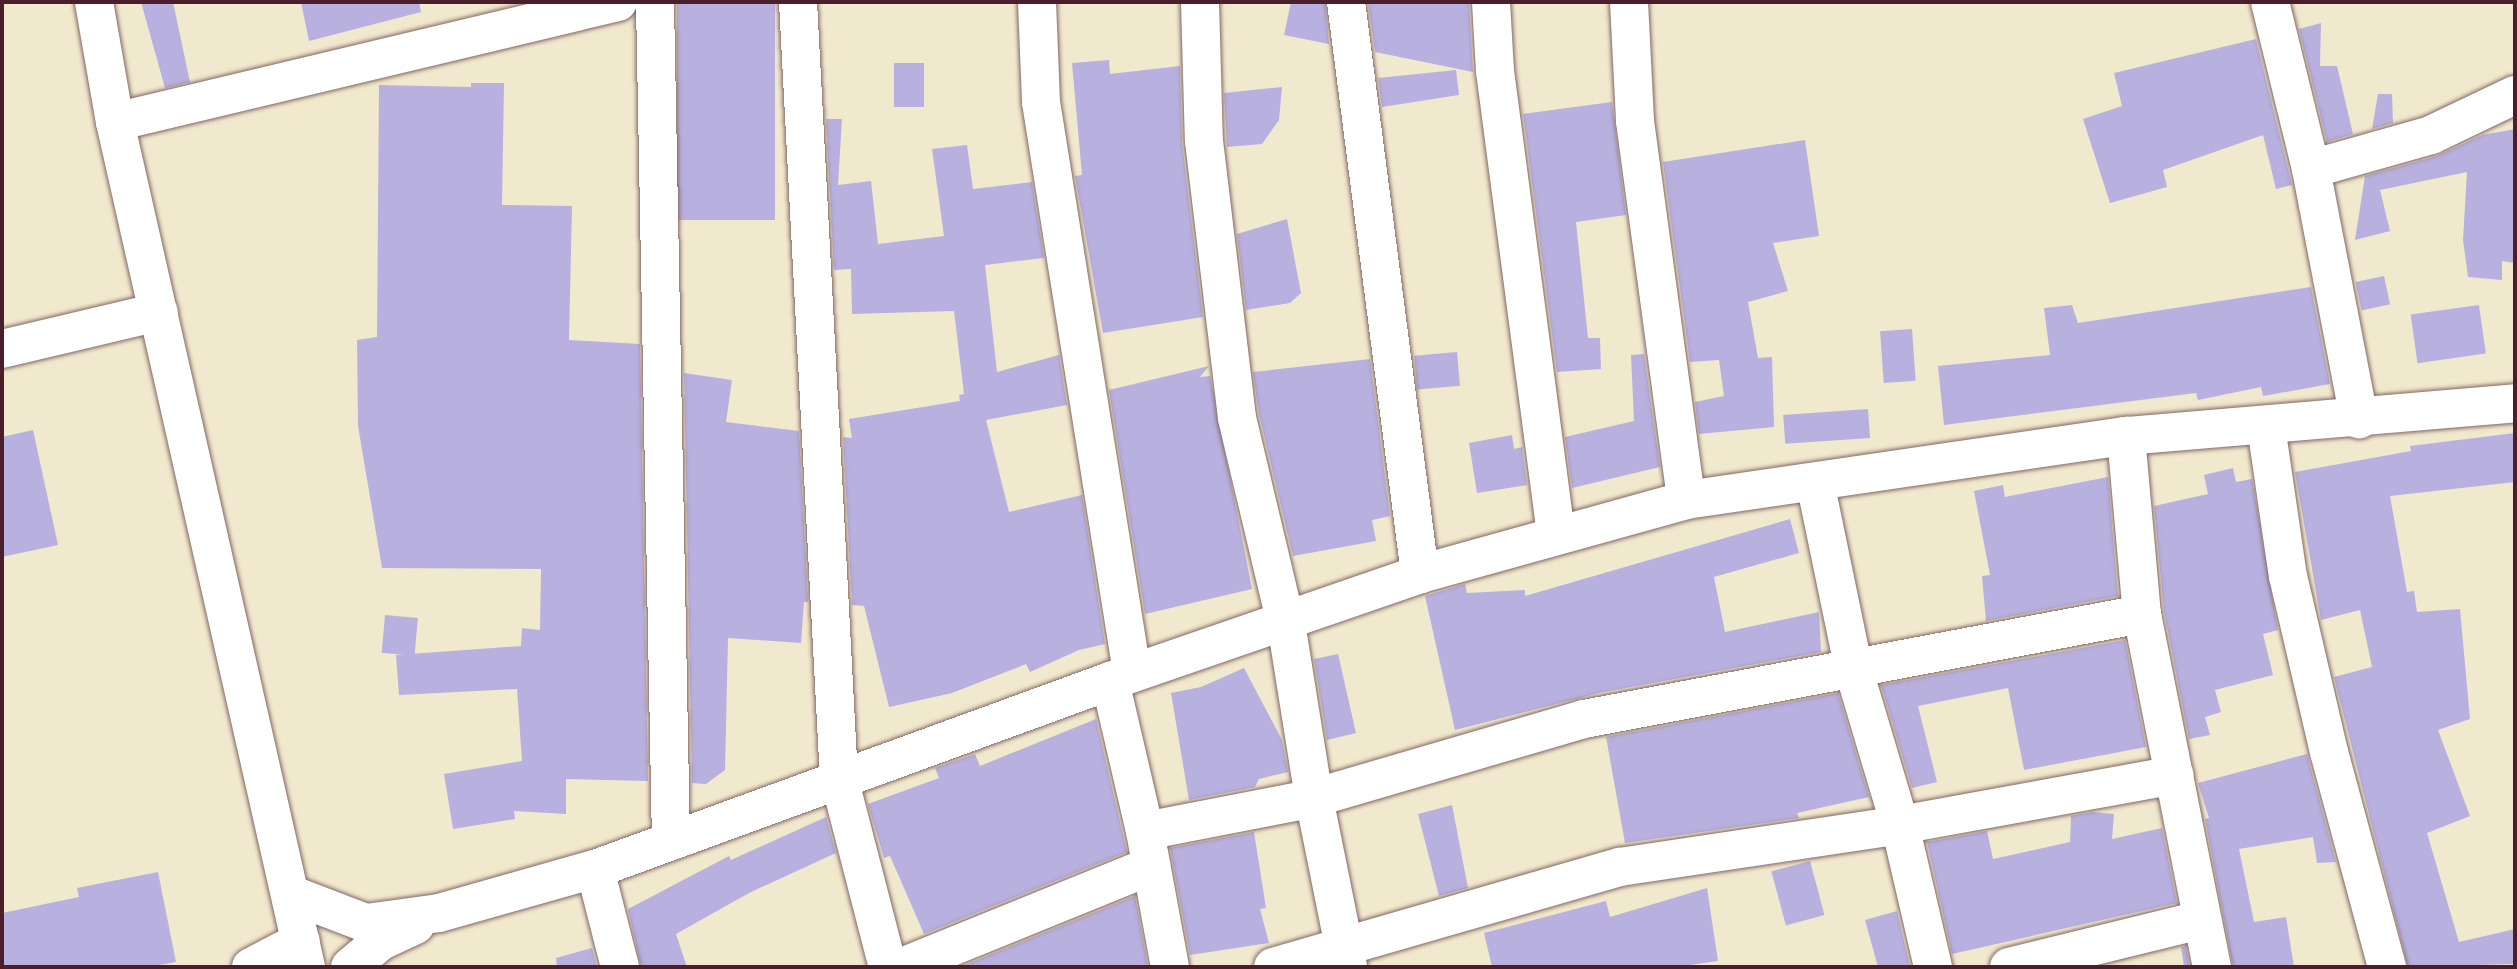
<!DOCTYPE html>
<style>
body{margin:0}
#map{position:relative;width:2517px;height:969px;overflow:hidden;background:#f1e9ce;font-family:"IM FELL French Canon",serif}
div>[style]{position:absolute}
.building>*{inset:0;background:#b8b0df;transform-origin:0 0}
.roads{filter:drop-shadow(0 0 2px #846664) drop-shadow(0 0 2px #846664)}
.minor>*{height:38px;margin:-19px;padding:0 19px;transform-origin:19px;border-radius:19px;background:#fff}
.major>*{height:38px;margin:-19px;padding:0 19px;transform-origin:19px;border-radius:19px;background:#fff}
span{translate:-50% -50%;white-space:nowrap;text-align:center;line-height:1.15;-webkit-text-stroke:5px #fbf7ec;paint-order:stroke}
.frame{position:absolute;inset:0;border:4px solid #4a1f2b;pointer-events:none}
</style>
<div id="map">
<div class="building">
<i style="clip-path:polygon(141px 2px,173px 2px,190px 82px,165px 88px)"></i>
<i style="clip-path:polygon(301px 2px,419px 2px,421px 12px,309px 41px)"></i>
<i style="left:677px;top:2px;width:98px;height:218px"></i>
<i style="clip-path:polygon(1291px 2px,1325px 2px,1329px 44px,1284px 35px)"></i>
<i style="clip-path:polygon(1368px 2px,1469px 2px,1473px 72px,1375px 52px)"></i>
<i style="clip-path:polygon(2321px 23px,2320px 66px,2337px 66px,2353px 134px,2327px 142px,2299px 29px)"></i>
<i style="clip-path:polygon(2256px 39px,2292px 185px,2276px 189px,2263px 135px,2163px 170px,2167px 187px,2110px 203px,2083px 119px,2122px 106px,2114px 73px)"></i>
<i style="clip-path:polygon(1109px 60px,1110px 74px,1180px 66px,1182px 143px,1203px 317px,1103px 333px,1075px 176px,1082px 175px,1072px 63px)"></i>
<i style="left:894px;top:63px;width:30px;height:44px"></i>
<i style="clip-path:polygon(1456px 70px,1459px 95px,1382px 107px,1378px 78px)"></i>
<i style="clip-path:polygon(471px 83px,504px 83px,502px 205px,572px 206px,569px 340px,640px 344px,648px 781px,566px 779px,566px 814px,514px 811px,515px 819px,453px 829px,444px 774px,522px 761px,517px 689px,399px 695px,396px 655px,521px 646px,522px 628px,540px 630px,541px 569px,382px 568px,358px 426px,357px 340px,377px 337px,379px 85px,471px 87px)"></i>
<i style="clip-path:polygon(1282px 87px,1279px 120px,1262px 144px,1227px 147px,1224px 93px)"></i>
<i style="clip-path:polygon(2378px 94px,2392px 94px,2393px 123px,2372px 129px)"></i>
<i style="clip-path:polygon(1612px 102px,1626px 215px,1576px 222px,1588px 338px,1600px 338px,1601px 369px,1557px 372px,1523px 114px)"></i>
<i style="clip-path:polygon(826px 119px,842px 119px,838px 185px,871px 181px,878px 244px,944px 236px,932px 149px,967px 145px,973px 189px,1032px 182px,1044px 258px,985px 265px,997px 372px,1059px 355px,1067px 405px,986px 420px,1009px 512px,1082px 495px,1105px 644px,1079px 650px,1030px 672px,1026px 664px,952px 693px,889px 707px,864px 606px,852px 605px,843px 437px,852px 438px,849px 419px,960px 401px,959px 395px,964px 394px,954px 311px,852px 314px,851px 269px,834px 270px)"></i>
<i style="clip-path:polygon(2515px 129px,2515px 263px,2502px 261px,2502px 280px,2468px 277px,2463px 240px,2467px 172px,2380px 190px,2390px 231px,2355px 240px,2365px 176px,2437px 156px,2482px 135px)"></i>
<i style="clip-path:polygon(1805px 140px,1819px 236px,1773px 243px,1788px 291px,1748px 302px,1758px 358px,1772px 357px,1774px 427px,1699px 434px,1695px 402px,1724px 396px,1719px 360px,1690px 362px,1663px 162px)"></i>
<i style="clip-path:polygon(1287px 219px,1301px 293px,1290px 303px,1246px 310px,1237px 234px)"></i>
<i style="left:2384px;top:276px;width:29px;height:29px;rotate:78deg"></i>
<i style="clip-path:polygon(2311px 287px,2330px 384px,2263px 396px,2261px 387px,2198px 400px,2196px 393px,1944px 425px,1938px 366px,2050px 355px,2044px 308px,2072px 305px,2078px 323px)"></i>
<i style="left:2479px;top:305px;width:49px;height:69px;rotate:82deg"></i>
<i style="left:1912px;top:329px;width:52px;height:32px;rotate:86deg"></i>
<i style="left:1457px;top:352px;width:34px;height:43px;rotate:85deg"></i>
<i style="clip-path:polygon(1644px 354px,1660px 467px,1572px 488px,1565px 437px,1634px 421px,1631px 355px)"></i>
<i style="clip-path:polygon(1370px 359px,1390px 516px,1372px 520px,1376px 541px,1293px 556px,1259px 414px,1253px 372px)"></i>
<i style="clip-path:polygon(1209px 366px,1200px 377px,1210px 376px,1252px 589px,1145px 614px,1109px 390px)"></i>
<i style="clip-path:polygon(684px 373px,732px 380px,726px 422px,799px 431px,808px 602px,804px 602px,801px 643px,728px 638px,725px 770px,706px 784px,692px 783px)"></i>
<i style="left:1868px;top:409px;width:29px;height:85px;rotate:86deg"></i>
<i style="clip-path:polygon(33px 430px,58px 545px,2px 557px,2px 437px)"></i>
<i style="clip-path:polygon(2515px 433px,2515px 482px,2390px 496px,2407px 592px,2414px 591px,2417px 612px,2460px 609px,2470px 719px,2438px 730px,2470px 816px,2427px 833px,2459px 942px,2515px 929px,2515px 964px,2408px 967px,2334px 677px,2372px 667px,2360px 610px,2321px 620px,2295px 472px,2411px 451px,2410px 446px)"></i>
<i style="clip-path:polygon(1512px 435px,1514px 449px,1522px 447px,1527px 485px,1477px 493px,1469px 443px)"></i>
<i style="clip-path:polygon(2233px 468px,2236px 482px,2252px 479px,2278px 630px,2263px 634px,2273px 675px,2215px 690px,2221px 712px,2205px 717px,2210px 735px,2189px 739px,2164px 611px,2154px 506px,2208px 494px,2204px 475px)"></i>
<i style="clip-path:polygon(2108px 477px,2118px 596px,1986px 621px,1982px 576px,1990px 575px,1974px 491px,2003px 485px,2005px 497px)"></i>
<i style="clip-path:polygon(1790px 519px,1799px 553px,1714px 577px,1725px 632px,1819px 612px,1821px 652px,1599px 693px,1455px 730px,1425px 596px,1465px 584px,1467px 593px,1525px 590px,1525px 596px)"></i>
<i style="left:385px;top:615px;width:33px;height:38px;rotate:5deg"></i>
<i style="clip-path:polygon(2125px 640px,2146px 747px,2024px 770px,2008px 688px,1918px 706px,1937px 782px,1912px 788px,1881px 685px)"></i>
<i style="clip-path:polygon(1338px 654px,1356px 733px,1327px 740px,1314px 659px)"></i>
<i style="clip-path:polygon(1244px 668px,1282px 740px,1288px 772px,1259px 779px,1255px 787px,1189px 800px,1171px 693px,1201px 687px)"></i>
<i style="clip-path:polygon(1838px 693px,1869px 797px,1797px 813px,1799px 818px,1625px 843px,1606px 737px)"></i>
<i style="clip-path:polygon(1096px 719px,1127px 852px,924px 934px,890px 856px,884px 858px,868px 804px,939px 778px,935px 768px,975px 754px,980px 766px)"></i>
<i style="clip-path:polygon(2307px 754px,2336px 862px,2317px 863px,2313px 837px,2239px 849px,2254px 922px,2286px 917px,2294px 967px,2233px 967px,2205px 819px,2209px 818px,2198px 783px)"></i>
<i style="clip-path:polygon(1452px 805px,1468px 888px,1439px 896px,1418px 814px)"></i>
<i style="clip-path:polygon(2093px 812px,2114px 814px,2112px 839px,2162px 828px,2177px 903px,1952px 954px,1927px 842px,1987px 831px,1993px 859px,2070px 842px,2071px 816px)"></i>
<i style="clip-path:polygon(826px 817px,836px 853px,749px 893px,676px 934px,687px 967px,641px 967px,628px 909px,729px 856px,731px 860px)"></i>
<i style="clip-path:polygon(1254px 832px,1266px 908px,1260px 909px,1269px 943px,1190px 955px,1170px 848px)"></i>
<i style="left:1810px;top:861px;width:56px;height:40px;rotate:75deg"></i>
<i style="clip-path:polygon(158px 872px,176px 962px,149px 967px,2px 967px,2px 913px,79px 897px,77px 888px)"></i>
<i style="clip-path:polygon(1707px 888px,1718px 961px,1676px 967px,1492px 967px,1484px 933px,1606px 901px,1610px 917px)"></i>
<i style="clip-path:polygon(1135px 896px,1148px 967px,960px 967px)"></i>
<i style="clip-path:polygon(1897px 911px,1910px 966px,1878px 967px,1865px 920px)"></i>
<i style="clip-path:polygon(2186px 946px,2190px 967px,2184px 967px,2181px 947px)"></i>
<i style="clip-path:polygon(592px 948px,597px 967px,557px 967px,556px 958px)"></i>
</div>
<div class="roads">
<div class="minor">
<i style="left:655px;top:2px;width:839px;rotate:88.91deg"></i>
<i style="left:798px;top:2px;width:777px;rotate:86.98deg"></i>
<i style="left:839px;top:778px;width:195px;rotate:75.5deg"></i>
<i style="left:1037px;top:2px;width:100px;rotate:87.7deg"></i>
<i style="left:1041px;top:102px;width:578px;rotate:80.94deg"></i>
<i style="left:1200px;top:2px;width:139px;rotate:88.4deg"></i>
<i style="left:1204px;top:141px;width:279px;rotate:83.2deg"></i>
<i style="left:1237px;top:418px;width:211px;rotate:76.6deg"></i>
<i style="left:1286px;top:623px;width:177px;rotate:80.9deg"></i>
<i style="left:1314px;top:798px;width:172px;rotate:78.6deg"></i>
<i style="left:1346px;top:2px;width:577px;rotate:82.63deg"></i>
<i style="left:1491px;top:2px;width:69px;rotate:86.7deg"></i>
<i style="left:1495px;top:71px;width:467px;rotate:82.5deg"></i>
<i style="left:1629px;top:2px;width:119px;rotate:87.1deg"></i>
<i style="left:1635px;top:121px;width:382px;rotate:82.3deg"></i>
<i style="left:2270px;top:2px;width:172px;rotate:76.2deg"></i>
<i style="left:2311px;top:169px;width:255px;rotate:79.1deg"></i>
<i style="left:115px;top:122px;width:517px;rotate:-13.42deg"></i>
<i style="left:2311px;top:169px;width:125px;rotate:-15.8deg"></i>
<i style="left:2431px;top:135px;width:93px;rotate:-25.5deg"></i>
<i style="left:2px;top:349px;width:161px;rotate:-13.3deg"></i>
<i style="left:2266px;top:426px;width:152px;rotate:81.7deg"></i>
<i style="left:2288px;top:576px;width:181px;rotate:76.9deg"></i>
<i style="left:2329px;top:752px;width:223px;rotate:74.9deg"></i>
<i style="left:2126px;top:436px;width:179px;rotate:84.9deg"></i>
<i style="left:2142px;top:614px;width:360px;rotate:78.8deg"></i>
<i style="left:1815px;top:482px;width:193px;rotate:78.3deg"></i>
<i style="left:1854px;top:671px;width:161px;rotate:73.4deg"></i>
<i style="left:1900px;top:825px;width:146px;rotate:76.9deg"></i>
<i style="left:1110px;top:681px;width:154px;rotate:76.9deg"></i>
<i style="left:1145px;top:831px;width:138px;rotate:79.6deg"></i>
<i style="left:1145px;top:831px;width:172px;rotate:-11deg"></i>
<i style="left:1314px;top:798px;width:281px;rotate:-16.3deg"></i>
<i style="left:1584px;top:719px;width:568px;rotate:-10.66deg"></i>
<i style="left:595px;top:869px;width:101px;rotate:75.7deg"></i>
<i style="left:439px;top:913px;width:162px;rotate:-15.8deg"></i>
<i style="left:595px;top:869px;width:548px;rotate:-20.05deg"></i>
<i style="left:1110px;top:681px;width:328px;rotate:-19deg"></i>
<i style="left:1420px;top:574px;width:276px;rotate:-15.5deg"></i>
<i style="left:1686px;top:500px;width:445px;rotate:-8.3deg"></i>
<i style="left:2126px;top:436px;width:390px;rotate:-4.8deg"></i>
<i style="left:251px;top:967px;width:56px;rotate:-27.5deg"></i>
<i style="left:902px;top:967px;width:269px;rotate:-22.1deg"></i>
<i style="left:1273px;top:967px;width:361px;rotate:-16.1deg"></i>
<i style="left:1620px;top:867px;width:283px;rotate:-8.5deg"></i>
<i style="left:1900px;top:825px;width:279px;rotate:-10.3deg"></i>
<i style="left:2009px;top:967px;width:198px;rotate:-13.8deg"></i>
</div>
<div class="major">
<i style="left:94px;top:2px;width:122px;rotate:80.1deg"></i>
<i style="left:115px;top:122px;width:866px;rotate:77.26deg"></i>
<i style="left:290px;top:894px;width:81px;rotate:20.9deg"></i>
<i style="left:366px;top:923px;width:74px;rotate:-7.8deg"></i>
<i style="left:350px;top:967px;width:40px;rotate:-40deg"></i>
<i style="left:381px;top:941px;width:38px;rotate:-25deg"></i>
</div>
</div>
<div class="frame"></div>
</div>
